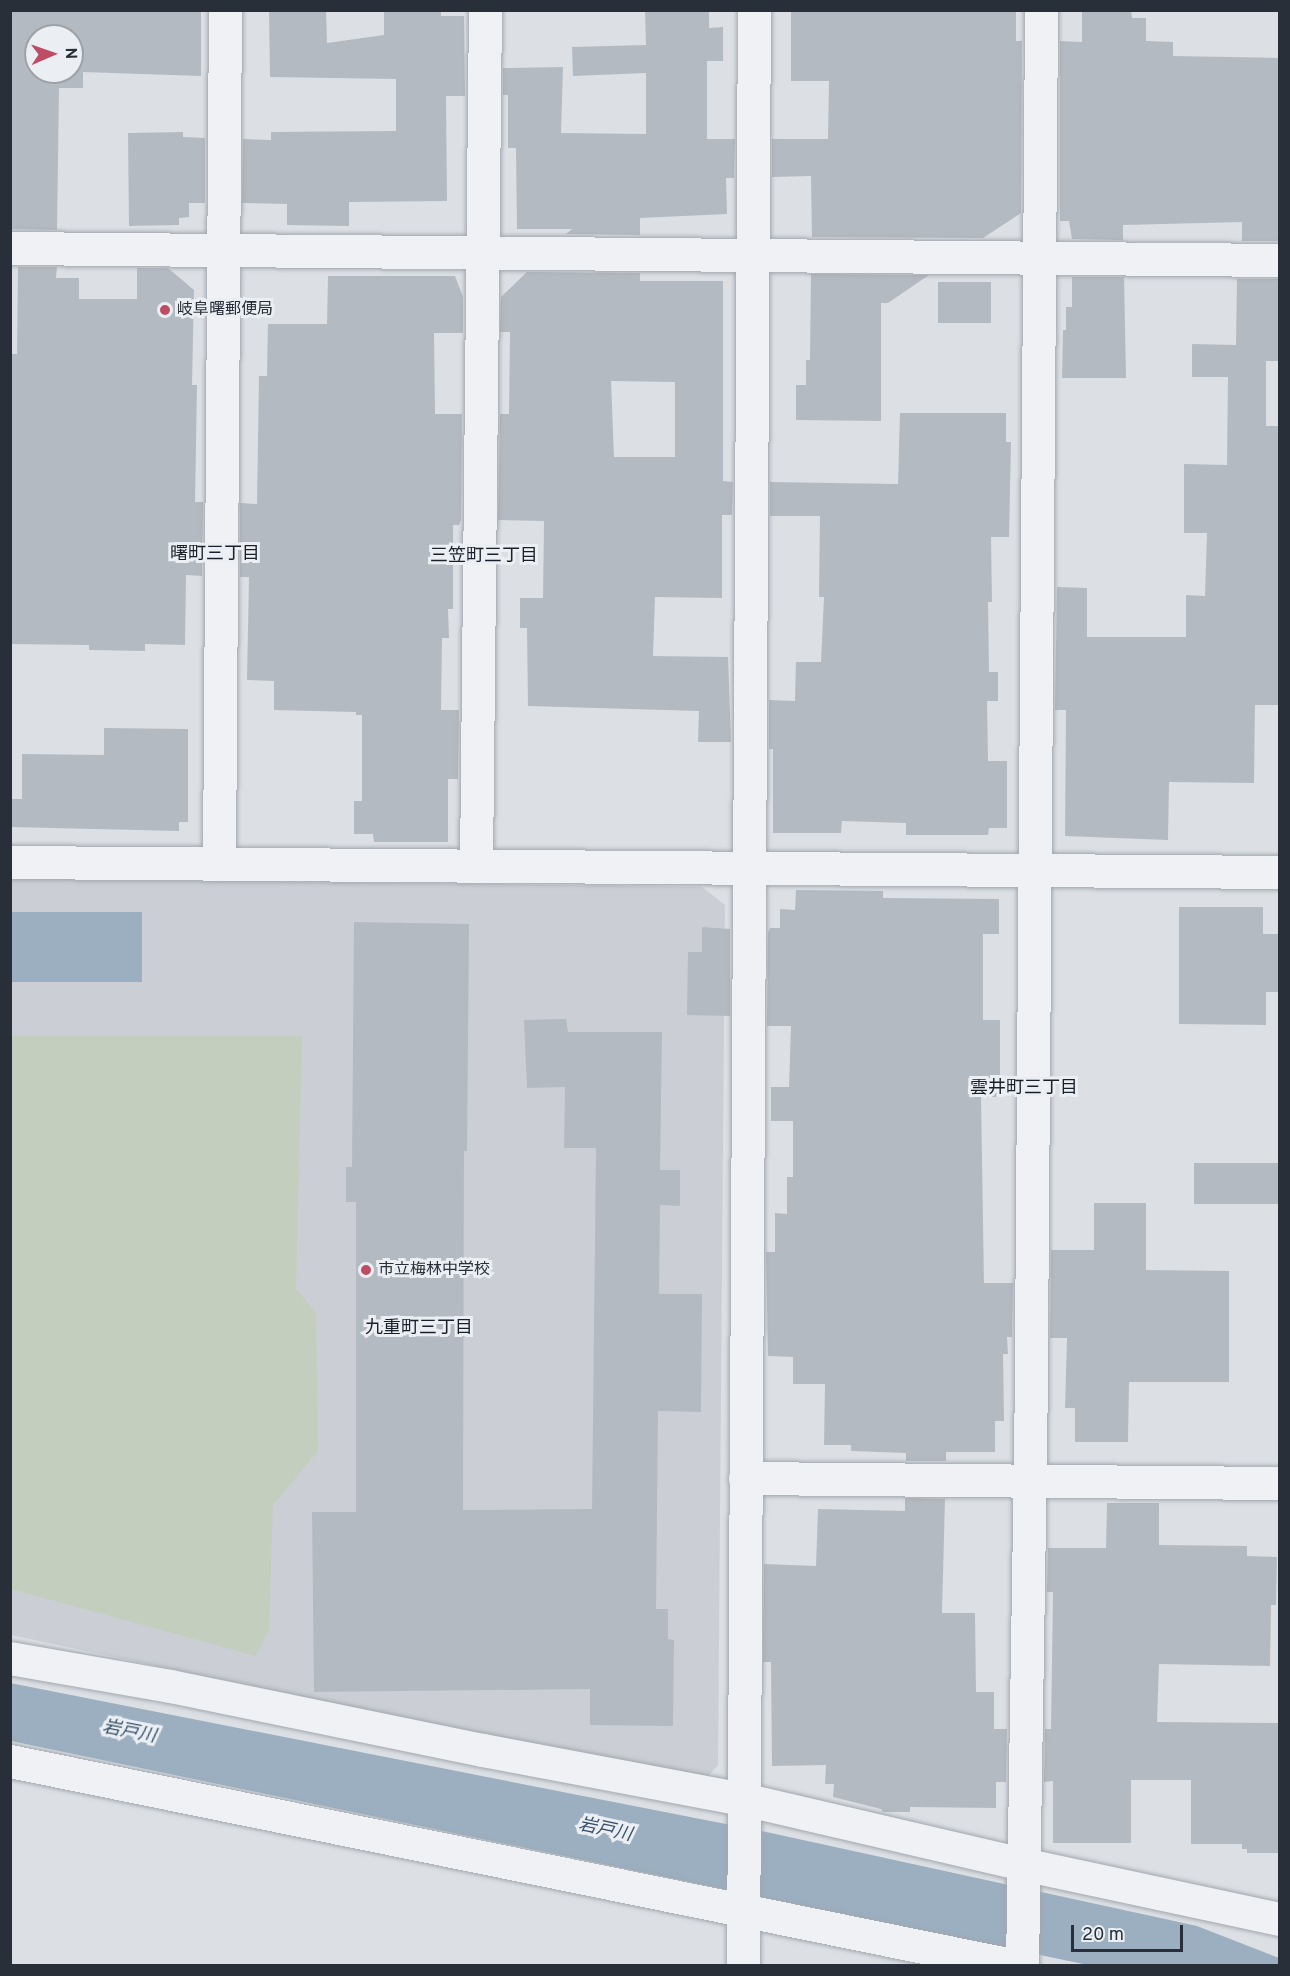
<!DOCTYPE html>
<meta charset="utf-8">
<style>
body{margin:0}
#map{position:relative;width:1290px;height:1976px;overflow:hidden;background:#dce0e5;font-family:Overpass,"Noto Sans JP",sans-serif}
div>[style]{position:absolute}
.built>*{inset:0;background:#cbcfd5}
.green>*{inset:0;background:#c3cebe}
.water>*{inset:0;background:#9bafc1;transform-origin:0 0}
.building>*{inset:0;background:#b4bac1;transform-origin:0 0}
.roads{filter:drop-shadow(0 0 2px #a2a7ae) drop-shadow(0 0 2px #a2a7ae)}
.minor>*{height:33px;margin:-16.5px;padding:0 16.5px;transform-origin:16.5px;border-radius:16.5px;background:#eff1f4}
.dots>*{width:16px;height:16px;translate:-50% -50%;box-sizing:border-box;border:3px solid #ebeff3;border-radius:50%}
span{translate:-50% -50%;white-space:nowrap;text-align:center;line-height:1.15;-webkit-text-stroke:6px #ebeff3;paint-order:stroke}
.poi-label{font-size:16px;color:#282f39}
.left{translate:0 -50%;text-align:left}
.neighbourhood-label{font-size:18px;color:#1a202a}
.water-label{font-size:18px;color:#374f68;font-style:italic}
.frame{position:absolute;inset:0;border:12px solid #282f39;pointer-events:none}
.north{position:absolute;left:24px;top:24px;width:60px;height:60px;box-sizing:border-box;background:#ebeff3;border:2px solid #9da2a9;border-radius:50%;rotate:88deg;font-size:16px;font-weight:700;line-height:24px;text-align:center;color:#282f39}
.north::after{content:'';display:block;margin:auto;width:21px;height:27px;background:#be4d63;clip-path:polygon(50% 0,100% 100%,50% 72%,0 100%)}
.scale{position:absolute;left:1071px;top:1925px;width:112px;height:27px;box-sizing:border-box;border:3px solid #282f39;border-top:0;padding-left:8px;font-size:18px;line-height:21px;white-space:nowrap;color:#282f39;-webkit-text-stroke:4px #ebeff3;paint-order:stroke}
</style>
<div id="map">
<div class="built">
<i style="clip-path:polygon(11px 878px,702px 887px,725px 905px,718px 1765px,703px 1782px,11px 1635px)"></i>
</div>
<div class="green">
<i style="clip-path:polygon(11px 1036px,302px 1036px,296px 1289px,316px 1312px,318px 1451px,273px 1505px,269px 1630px,256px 1656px,11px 1589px)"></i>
</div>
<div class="water">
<i style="left:11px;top:912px;width:131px;height:70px"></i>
<i style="clip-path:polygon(10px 1683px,771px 1833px,1197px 1926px,1279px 1958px,1279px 1965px,1088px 1965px,11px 1741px)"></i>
</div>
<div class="building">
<i style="clip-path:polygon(evenodd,10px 10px,201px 10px,201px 76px,83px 72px,83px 88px,59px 88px,57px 230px,10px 229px,10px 10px,36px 36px,72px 36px,72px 72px,36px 72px,36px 36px)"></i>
<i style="clip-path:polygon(269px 10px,326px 10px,327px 43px,384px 35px,384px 10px,441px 10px,441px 16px,464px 16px,465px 96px,446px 96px,447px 201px,349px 202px,349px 226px,287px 225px,287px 204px,242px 203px,243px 139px,271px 140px,271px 132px,396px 131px,396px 79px,270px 77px)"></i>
<i style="clip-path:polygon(645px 10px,709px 10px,709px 28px,723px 27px,723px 61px,707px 61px,707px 139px,735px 139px,734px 178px,726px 178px,727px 214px,640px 218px,640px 235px,566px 234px,572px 229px,517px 229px,516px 148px,508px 148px,508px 95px,503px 95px,503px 68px,563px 67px,561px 133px,646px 134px,646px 73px,573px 76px,572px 47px,646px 45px)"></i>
<i style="clip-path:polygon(901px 10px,1016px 10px,1016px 41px,1022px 41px,1021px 213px,983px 238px,812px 237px,811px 176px,772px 177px,772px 139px,828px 139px,829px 81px,791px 81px,791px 12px)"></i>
<i style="clip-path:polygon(1082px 10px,1131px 10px,1132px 18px,1146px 18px,1146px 41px,1173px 42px,1173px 56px,1280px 58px,1280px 241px,1242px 241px,1242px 222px,1123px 225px,1123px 240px,1072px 239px,1069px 221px,1060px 221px,1060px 41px,1082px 42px)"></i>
<i style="clip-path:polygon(183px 132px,183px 137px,205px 138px,205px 203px,189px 203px,189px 217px,179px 218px,179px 225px,129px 226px,128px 133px)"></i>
<i style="clip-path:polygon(18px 267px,57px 267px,56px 278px,79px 278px,79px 299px,137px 299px,137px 268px,168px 268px,194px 290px,192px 385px,197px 385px,195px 502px,203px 502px,202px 576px,186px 575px,185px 645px,145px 644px,145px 651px,89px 650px,89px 645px,10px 644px,10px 354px,17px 354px)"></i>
<i style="clip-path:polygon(evenodd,527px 272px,640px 273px,640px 281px,723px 281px,723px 481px,733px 482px,732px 515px,722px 515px,722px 598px,655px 597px,653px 656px,728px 657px,731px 742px,698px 742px,699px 711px,528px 706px,527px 628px,520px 628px,520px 598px,543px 598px,544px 521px,498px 520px,500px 414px,509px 414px,510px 332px,500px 332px,501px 297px,527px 272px,611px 381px,675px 382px,675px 457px,614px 457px,611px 381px)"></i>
<i style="clip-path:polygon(811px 274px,929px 275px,888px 303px,881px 303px,881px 421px,796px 420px,796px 385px,806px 385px,806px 360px,810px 360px)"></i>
<i style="clip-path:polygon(328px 276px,455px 276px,463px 297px,463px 333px,434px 333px,435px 414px,462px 414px,461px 520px,459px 525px,453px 525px,453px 609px,448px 609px,449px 638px,442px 638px,441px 710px,459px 710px,458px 779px,448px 779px,448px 842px,374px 842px,373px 834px,354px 834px,354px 801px,362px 801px,362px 715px,356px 715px,356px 712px,274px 710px,274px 681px,247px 680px,249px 577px,240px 577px,240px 503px,257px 504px,259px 376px,267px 376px,268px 324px,327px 324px)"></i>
<i style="clip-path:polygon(1072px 277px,1124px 277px,1126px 378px,1062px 378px,1063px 330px,1066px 330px,1066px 307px,1072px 307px)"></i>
<i style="clip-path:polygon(1237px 279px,1280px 279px,1280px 361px,1266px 361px,1266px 426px,1280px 426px,1280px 705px,1255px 705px,1254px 783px,1169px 782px,1168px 840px,1065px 836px,1066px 710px,1055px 710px,1057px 587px,1087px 588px,1087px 637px,1186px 637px,1186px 595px,1205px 596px,1207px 533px,1184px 533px,1184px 464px,1227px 465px,1228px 377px,1192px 377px,1192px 344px,1236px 345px)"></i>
<i style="left:991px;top:282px;width:41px;height:53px;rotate:90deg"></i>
<i style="clip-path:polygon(900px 413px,1006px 413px,1006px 442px,1011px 442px,1009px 537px,991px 537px,992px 602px,988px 602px,989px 672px,998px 672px,998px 701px,987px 701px,988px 761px,1007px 761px,1007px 828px,989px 828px,988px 835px,906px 835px,906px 823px,842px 821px,841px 833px,773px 833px,773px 749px,769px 749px,769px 700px,795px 701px,796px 662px,821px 662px,824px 597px,819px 597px,820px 516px,770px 516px,770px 482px,898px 484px)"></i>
<i style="clip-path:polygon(104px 728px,188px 729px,188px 822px,179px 822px,179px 831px,10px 827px,10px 799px,22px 799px,22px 754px,104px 755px)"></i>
<i style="clip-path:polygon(796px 890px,883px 891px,883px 898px,999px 899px,999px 934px,983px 934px,983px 1020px,1000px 1020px,1000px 1097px,981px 1097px,984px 1283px,1013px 1283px,1012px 1337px,1007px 1337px,1008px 1354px,1003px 1354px,1004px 1421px,995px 1421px,995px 1452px,946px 1452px,946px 1461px,906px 1461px,906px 1453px,851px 1451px,851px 1445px,824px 1445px,825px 1384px,793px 1384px,793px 1357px,768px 1356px,766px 1252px,775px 1252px,775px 1213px,787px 1214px,787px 1177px,793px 1177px,793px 1121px,771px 1121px,771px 1087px,789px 1087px,791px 1026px,767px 1026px,768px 933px,770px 928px,780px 928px,780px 909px,795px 910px)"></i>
<i style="clip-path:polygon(1179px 907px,1263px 907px,1263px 934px,1280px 934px,1280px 992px,1266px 992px,1266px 1025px,1179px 1024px)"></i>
<i style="clip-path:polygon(354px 922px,469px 924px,467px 1151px,464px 1151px,463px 1510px,592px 1509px,596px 1148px,564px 1148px,565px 1087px,527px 1088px,524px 1020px,566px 1019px,568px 1032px,662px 1032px,660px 1170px,680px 1170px,680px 1206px,660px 1205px,659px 1294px,702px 1294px,701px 1412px,658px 1411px,656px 1609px,668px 1609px,668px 1639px,674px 1640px,673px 1726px,590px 1725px,590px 1689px,314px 1692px,312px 1512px,356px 1512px,356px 1202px,346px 1202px,346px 1167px,352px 1167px)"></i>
<i style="clip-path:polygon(702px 927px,730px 929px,730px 1016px,687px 1015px,688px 952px,702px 952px)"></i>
<i style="left:1194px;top:1163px;width:86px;height:41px"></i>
<i style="clip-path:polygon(1094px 1203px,1146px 1203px,1146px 1270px,1229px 1271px,1229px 1382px,1129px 1382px,1128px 1442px,1075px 1442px,1075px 1408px,1065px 1408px,1067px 1338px,1050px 1338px,1051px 1250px,1094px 1250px)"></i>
<i style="clip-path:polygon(905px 1498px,945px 1499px,942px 1613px,975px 1613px,976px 1692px,994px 1692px,994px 1729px,1007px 1729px,1006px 1782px,996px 1782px,996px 1808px,910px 1807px,910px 1812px,883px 1812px,881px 1809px,833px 1797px,834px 1784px,825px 1784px,826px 1765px,772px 1766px,771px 1662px,763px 1662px,764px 1564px,816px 1566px,818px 1509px,905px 1511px)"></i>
<i style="clip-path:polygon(1107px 1503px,1159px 1503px,1159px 1545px,1247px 1546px,1247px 1556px,1277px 1557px,1276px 1605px,1271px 1605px,1270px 1666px,1159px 1664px,1157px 1722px,1280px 1723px,1280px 1853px,1247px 1853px,1247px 1849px,1242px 1849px,1242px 1844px,1191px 1844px,1191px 1780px,1131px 1780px,1131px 1843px,1053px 1843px,1053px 1781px,1044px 1782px,1045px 1729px,1051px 1729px,1053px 1592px,1047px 1592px,1048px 1548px,1106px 1548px)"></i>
</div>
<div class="roads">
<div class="minor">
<i style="left:10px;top:248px;width:1270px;rotate:0.54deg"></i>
<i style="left:10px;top:862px;width:1270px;rotate:0.45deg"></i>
<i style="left:219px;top:864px;width:854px;rotate:-89.6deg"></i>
<i style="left:476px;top:866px;width:856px;rotate:-89.4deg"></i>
<i style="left:745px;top:1478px;width:535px;rotate:0.54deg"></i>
<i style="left:10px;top:1658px;width:162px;rotate:9.9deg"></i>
<i style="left:170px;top:1686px;width:319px;rotate:11.6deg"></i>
<i style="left:483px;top:1750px;width:265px;rotate:10.7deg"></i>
<i style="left:743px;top:1799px;width:287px;rotate:13.1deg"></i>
<i style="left:1023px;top:1864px;width:263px;rotate:12.1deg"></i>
<i style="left:10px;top:1761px;width:1028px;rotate:11.51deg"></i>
<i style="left:743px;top:1966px;width:1956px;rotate:-89.68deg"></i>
<i style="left:1022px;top:1966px;width:486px;rotate:-89.1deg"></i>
<i style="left:1030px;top:1480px;width:1470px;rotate:-89.57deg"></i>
</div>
</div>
<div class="dots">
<i style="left:165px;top:310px;background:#be4d63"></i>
<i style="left:366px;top:1270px;background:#be4d63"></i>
</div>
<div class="poi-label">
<span class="left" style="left:177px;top:310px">岐阜曙郵便局</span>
<span class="left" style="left:378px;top:1270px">市立梅林中学校</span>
</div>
<div class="neighbourhood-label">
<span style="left:215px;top:555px">曙町三丁目</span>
<span style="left:484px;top:557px">三笠町三丁目</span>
<span style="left:1024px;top:1089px">雲井町三丁目</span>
<span style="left:419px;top:1329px">九重町三丁目</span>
</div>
<div class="water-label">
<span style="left:129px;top:1733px;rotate:11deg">岩戸川</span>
<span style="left:605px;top:1831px;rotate:12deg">岩戸川</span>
</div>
<div class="frame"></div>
<div class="north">N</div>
<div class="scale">20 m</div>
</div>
